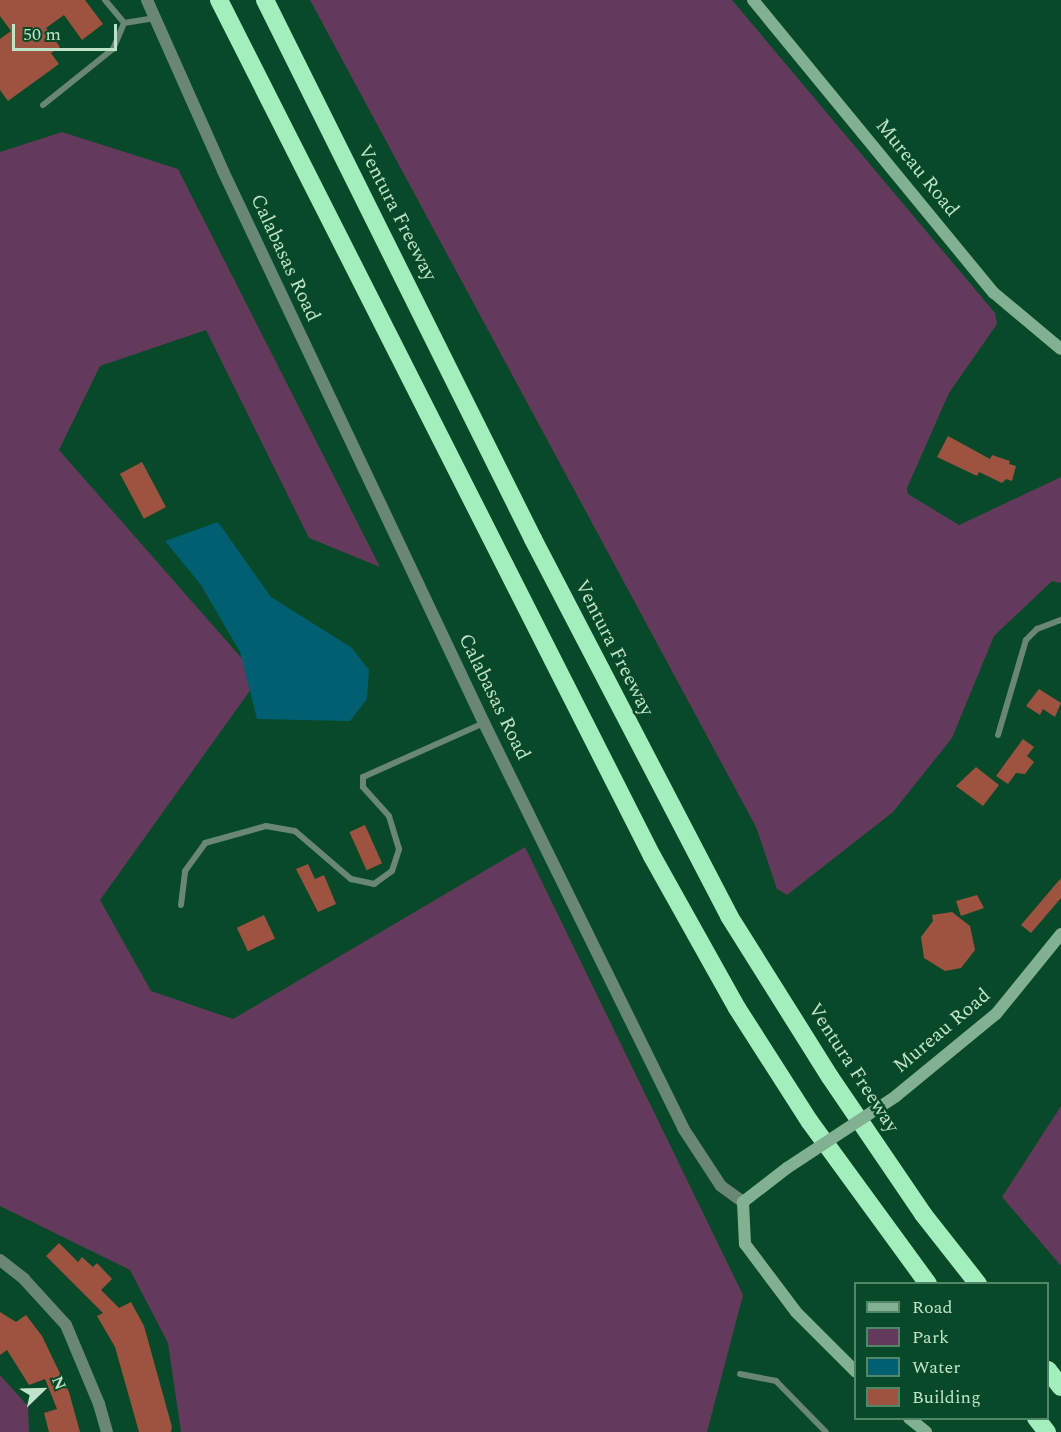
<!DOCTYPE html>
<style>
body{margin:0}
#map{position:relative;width:1061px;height:1432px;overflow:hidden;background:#074928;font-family:Spectral,serif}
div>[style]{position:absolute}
.green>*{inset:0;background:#633a5b}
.water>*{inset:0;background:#006071}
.building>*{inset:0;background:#9e5340;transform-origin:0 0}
.lane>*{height:6px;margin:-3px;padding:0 3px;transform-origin:3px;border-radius:3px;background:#6a8773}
.street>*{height:12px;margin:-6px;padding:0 6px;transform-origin:6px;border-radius:6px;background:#6a8773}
.secondary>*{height:12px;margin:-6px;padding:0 6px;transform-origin:6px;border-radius:6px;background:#82b191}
.highway>*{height:18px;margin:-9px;padding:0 9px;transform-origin:9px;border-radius:9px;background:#a3eebd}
.secondary-bridge>*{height:12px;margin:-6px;padding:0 6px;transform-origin:6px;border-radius:6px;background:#82b191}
span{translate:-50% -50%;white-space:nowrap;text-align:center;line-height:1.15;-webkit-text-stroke:5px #074928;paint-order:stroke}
.street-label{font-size:20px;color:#bee3c9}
.legend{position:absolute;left:854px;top:1282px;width:195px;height:138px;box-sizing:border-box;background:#074928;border:2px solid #508768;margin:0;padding:8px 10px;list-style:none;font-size:18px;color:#bee3c9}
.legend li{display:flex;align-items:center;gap:12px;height:30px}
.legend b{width:30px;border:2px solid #508768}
.north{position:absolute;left:12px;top:1360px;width:60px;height:60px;-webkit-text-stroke:4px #074928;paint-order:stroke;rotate:67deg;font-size:16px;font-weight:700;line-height:24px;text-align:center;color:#bee3c9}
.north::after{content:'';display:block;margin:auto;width:21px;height:27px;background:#bee3c9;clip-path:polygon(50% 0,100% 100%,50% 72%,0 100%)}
.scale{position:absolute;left:12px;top:24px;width:105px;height:27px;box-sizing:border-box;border:3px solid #bee3c9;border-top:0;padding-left:8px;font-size:18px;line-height:21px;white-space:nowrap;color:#bee3c9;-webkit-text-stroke:4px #074928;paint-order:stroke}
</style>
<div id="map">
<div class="green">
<i style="clip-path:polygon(310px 0,732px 0,995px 313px,997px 324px,949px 393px,907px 488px,908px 494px,959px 525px,1061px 477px,1061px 583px,1052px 581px,994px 636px,952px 738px,893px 812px,787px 895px,777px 889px,756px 827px)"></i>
<i style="clip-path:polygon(62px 132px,178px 169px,380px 567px,309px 538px,206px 330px,100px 366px,59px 450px,259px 678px,100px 900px,151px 991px,233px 1019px,525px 847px,743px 1295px,707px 1432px,181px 1432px,168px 1343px,130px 1270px,0 1206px,0 152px)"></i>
<i style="clip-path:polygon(1061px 1106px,1061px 1266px,1002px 1197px)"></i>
<i style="clip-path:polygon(0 1375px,28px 1406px,29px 1432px,0 1432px)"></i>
</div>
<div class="water">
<i style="clip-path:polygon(218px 522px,271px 597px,352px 648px,369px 670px,367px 699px,350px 721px,257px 719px,240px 652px,201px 585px,165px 541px)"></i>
</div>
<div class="building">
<i style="clip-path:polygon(0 0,85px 0,103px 24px,82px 40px,64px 15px,46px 28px,60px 47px,51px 53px,59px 64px,8px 101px,0 90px,0 39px,11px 31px,0 16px)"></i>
<i style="clip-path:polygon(948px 436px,990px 459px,992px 455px,1010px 461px,1009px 464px,1016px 466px,1012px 481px,1006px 479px,1002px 483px,979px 472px,977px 476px,937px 457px)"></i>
<i style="left:142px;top:462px;width:51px;height:25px;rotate:62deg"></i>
<i style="clip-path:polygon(1039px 689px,1061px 703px,1055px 717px,1043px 709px,1040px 715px,1026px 706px)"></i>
<i style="clip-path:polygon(1023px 739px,1034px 747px,1027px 756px,1034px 762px,1025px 774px,1016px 773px,1008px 784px,996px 776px)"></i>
<i style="clip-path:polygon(976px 767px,999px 785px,983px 806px,956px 786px)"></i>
<i style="left:365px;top:825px;width:42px;height:17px;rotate:66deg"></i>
<i style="clip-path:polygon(308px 864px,315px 879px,324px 875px,336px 904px,318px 912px,296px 869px)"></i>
<i style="clip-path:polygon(1061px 878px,1061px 898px,1031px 933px,1021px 925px)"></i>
<i style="clip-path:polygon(977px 895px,984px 908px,961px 916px,956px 901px)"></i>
<i style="clip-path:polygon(952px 912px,970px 926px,975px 950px,961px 968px,945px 971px,924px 958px,921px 937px,933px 921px,932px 915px)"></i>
<i style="left:264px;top:915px;width:26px;height:30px;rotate:65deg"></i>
<i style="clip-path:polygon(59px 1243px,78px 1262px,82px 1257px,93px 1267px,97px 1263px,112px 1279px,101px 1290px,119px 1308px,131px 1302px,144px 1326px,172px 1427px,171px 1432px,139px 1432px,115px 1347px,97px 1316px,103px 1313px,46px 1256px)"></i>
<i style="clip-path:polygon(0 1312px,16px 1322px,26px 1315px,42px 1336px,69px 1392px,80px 1432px,49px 1432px,44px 1413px,57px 1409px,45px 1379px,29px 1385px,7px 1350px,0 1355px)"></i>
</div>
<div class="lane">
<i style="left:105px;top:0;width:30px;rotate:50deg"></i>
<i style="left:124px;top:23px;width:30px;rotate:-9deg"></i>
<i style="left:43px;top:105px;width:90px;rotate:-38.7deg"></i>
<i style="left:113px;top:49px;width:28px;rotate:-67deg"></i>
<i style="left:998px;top:735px;width:99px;rotate:-73.6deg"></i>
<i style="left:1026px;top:640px;width:16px;rotate:-45deg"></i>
<i style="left:1037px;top:629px;width:26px;rotate:-21deg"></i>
<i style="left:181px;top:905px;width:34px;rotate:-83deg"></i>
<i style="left:185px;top:871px;width:34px;rotate:-54deg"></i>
<i style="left:205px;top:843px;width:63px;rotate:-15.6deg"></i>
<i style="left:266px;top:826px;width:29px;rotate:10deg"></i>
<i style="left:295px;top:831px;width:74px;rotate:40.6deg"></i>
<i style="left:351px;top:879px;width:24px;rotate:12deg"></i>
<i style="left:374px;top:884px;width:22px;rotate:-36deg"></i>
<i style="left:392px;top:871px;width:23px;rotate:-72deg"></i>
<i style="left:399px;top:849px;width:34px;rotate:-107deg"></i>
<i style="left:389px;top:816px;width:39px;rotate:-132deg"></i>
<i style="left:363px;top:787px;width:10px;rotate:-90deg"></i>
<i style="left:363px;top:777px;width:133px;rotate:-24.1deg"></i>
<i style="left:740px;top:1374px;width:37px;rotate:11deg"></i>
<i style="left:776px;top:1381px;width:71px;rotate:45.6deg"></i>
</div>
<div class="street">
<i style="left:147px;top:0;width:187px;rotate:66deg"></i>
<i style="left:223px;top:171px;width:611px;rotate:64.69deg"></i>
<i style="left:484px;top:723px;width:451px;rotate:63.8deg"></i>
<i style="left:683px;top:1128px;width:69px;rotate:56.8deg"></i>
<i style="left:721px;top:1186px;width:27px;rotate:36deg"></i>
<i style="left:0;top:1260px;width:31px;rotate:38deg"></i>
<i style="left:24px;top:1279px;width:62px;rotate:47.6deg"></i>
<i style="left:66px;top:1325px;width:86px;rotate:67.3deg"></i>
<i style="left:99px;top:1404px;width:29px;rotate:74deg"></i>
</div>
<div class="secondary">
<i style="left:753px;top:0;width:379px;rotate:50.6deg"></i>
<i style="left:994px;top:293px;width:87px;rotate:39.9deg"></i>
<i style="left:896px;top:1096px;width:129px;rotate:-39.4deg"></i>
<i style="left:996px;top:1014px;width:103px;rotate:-50.9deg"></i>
<i style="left:787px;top:1168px;width:56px;rotate:142.3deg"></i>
<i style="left:743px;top:1202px;width:42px;rotate:87.3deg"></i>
<i style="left:745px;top:1244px;width:85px;rotate:53.1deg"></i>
<i style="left:796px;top:1312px;width:85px;rotate:45deg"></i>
<i style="left:909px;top:1418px;width:22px;rotate:39deg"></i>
</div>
<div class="highway">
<i style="left:219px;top:0;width:959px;rotate:63.17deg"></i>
<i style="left:652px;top:856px;width:174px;rotate:60.8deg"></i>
<i style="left:737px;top:1008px;width:135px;rotate:57.4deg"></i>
<i style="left:810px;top:1122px;width:200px;rotate:53.9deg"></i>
<i style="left:265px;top:0;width:602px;rotate:63.56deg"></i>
<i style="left:533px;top:539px;width:425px;rotate:62.5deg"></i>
<i style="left:729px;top:916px;width:190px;rotate:57.9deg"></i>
<i style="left:830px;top:1077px;width:166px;rotate:55.8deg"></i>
<i style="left:923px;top:1214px;width:89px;rotate:51.8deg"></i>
<i style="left:1048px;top:1370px;width:21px;rotate:53deg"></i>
<i style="left:1036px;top:1418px;width:18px;rotate:52deg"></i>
</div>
<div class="secondary-bridge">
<i style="left:787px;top:1168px;width:131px;rotate:-33.4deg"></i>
</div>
<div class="street-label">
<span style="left:917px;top:168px;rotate:51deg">Mureau Road</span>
<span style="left:397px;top:213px;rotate:63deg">Ventura Freeway</span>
<span style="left:285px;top:258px;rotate:65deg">Calabasas Road</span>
<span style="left:614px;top:648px;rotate:63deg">Ventura Freeway</span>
<span style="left:494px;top:697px;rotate:64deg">Calabasas Road</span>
<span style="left:942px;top:1031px;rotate:-40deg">Mureau Road</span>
<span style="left:853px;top:1068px;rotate:57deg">Ventura Freeway</span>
</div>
<ul class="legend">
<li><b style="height:8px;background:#82b191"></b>Road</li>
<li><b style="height:16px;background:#633a5b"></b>Park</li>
<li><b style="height:16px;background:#006071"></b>Water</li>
<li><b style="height:16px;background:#9e5340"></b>Building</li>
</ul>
<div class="north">N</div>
<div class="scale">50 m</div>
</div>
